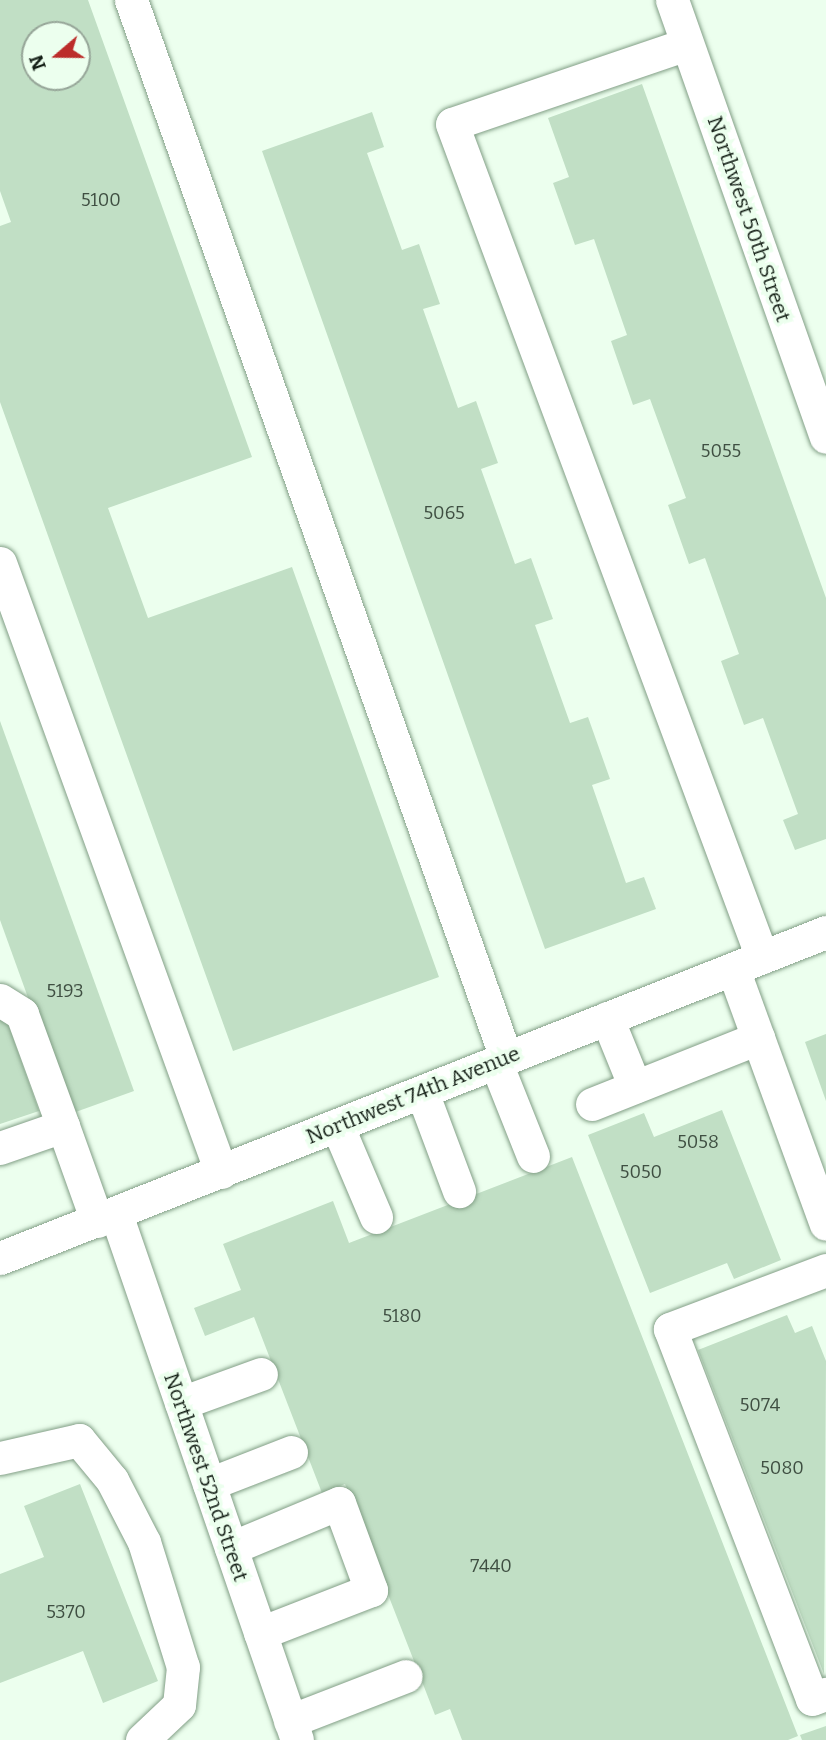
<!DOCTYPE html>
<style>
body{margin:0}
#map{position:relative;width:826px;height:1740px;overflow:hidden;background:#ecffee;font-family:Bitter,serif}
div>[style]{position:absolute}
.building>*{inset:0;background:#c1dfc5}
.roads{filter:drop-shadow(0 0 2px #829f86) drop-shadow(0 0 2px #829f86)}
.minor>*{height:33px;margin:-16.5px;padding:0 16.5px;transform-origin:16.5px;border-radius:16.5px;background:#fff}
span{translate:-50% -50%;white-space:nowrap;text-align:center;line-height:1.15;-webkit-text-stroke:7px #ecffee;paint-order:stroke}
.number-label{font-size:18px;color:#3f4f42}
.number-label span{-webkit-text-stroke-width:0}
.street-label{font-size:21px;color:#141f16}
.north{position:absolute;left:21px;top:21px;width:70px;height:70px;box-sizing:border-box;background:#ecffee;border:2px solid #96a598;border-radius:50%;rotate:250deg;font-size:19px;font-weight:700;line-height:28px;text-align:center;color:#141f16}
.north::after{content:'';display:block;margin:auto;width:24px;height:32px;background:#bc2d2a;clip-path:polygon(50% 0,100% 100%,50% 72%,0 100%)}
</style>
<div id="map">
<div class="building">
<i style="clip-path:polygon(evenodd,0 0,88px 0,252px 457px,108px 508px,148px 618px,292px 567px,439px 977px,233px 1051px,0 402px,0 226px,11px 222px,0 191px,0 0,35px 35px,77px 35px,77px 77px,35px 77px,35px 35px)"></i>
<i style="clip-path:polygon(642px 84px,826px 598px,826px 839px,795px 850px,783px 820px,798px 814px,763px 718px,744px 725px,721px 661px,739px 654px,705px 558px,689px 564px,668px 505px,686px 498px,650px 399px,633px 405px,611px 341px,627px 335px,594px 239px,575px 245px,553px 183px,569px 177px,548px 118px)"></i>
<i style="clip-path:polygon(372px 112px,384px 147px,367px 153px,402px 250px,419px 244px,440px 304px,423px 309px,458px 408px,476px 401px,498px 463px,481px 469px,515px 564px,531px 558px,553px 619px,535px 625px,570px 723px,588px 717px,610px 779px,592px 785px,626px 883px,644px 877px,656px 909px,545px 949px,262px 151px)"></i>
<i style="clip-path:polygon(0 721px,134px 1091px,70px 1114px,0 920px)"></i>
<i style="clip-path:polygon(6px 1018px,39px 1111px,0 1124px,0 1020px)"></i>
<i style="clip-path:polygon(826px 1034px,826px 1101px,805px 1042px)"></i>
<i style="clip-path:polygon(722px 1110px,781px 1260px,734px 1279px,727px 1263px,650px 1293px,588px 1135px,644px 1113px,654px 1137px)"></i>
<i style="clip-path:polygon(572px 1157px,798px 1736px,788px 1740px,462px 1740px,450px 1709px,435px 1715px,345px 1484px,322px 1493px,254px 1317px,205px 1336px,194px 1308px,241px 1290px,223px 1244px,333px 1201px,349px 1243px)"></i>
<i style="clip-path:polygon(787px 1315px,795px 1333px,812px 1326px,826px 1361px,824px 1674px,698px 1350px)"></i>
<i style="clip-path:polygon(80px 1484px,158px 1681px,103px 1703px,83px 1651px,0 1683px,0 1574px,44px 1557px,24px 1506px)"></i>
<i style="clip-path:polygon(826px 1726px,826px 1740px,802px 1740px,800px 1735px)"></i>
</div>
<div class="roads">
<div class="minor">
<i style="left:131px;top:0;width:1122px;rotate:70.48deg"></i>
<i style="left:672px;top:0;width:463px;rotate:70.6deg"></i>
<i style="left:687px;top:44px;width:248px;rotate:161.2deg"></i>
<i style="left:452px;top:124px;width:889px;rotate:69.59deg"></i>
<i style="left:0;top:563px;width:648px;rotate:70.05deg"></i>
<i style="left:733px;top:969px;width:271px;rotate:70deg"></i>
<i style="left:0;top:1000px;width:26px;rotate:32deg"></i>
<i style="left:22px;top:1014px;width:119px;rotate:69.9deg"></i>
<i style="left:63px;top:1126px;width:67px;rotate:160.8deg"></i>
<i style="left:607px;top:1018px;width:74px;rotate:67.9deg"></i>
<i style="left:496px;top:1063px;width:100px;rotate:68.3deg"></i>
<i style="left:422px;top:1092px;width:106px;rotate:69.5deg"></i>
<i style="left:592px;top:1104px;width:179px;rotate:-21.7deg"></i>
<i style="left:337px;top:1125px;width:100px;rotate:67deg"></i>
<i style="left:63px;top:1126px;width:101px;rotate:70.3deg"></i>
<i style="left:116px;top:1214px;width:556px;rotate:71.01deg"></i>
<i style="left:0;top:1258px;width:888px;rotate:-21.54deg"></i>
<i style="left:826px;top:1270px;width:167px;rotate:159.3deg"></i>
<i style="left:670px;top:1329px;width:396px;rotate:69deg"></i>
<i style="left:812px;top:1699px;width:15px;rotate:-20deg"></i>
<i style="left:181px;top:1403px;width:85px;rotate:-19.9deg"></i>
<i style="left:0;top:1458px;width:81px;rotate:-12.8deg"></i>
<i style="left:79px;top:1440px;width:52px;rotate:50.5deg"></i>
<i style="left:112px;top:1480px;width:70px;rotate:62.7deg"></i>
<i style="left:144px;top:1542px;width:131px;rotate:72.7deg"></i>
<i style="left:183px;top:1667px;width:38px;rotate:96deg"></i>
<i style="left:179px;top:1705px;width:51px;rotate:136.6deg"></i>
<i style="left:209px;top:1484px;width:88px;rotate:-21.3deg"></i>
<i style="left:231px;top:1548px;width:117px;rotate:-22.6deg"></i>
<i style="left:339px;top:1503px;width:93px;rotate:69.8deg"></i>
<i style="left:371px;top:1590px;width:119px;rotate:158.8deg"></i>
<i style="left:290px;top:1721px;width:124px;rotate:-21.2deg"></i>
</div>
</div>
<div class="number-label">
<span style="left:101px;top:200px">5100</span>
<span style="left:721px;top:451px">5055</span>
<span style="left:444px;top:513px">5065</span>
<span style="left:65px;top:991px">5193</span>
<span style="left:698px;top:1142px">5058</span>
<span style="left:641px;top:1172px">5050</span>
<span style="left:402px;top:1316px">5180</span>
<span style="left:760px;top:1405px">5074</span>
<span style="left:782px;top:1468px">5080</span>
<span style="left:491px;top:1566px">7440</span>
<span style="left:66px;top:1612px">5370</span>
</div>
<div class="street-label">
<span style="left:749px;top:219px;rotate:71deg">Northwest 50th Street</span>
<span style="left:413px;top:1095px;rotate:-22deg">Northwest 74th Avenue</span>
<span style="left:206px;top:1477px;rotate:71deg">Northwest 52nd Street</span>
</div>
<div class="north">N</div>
</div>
